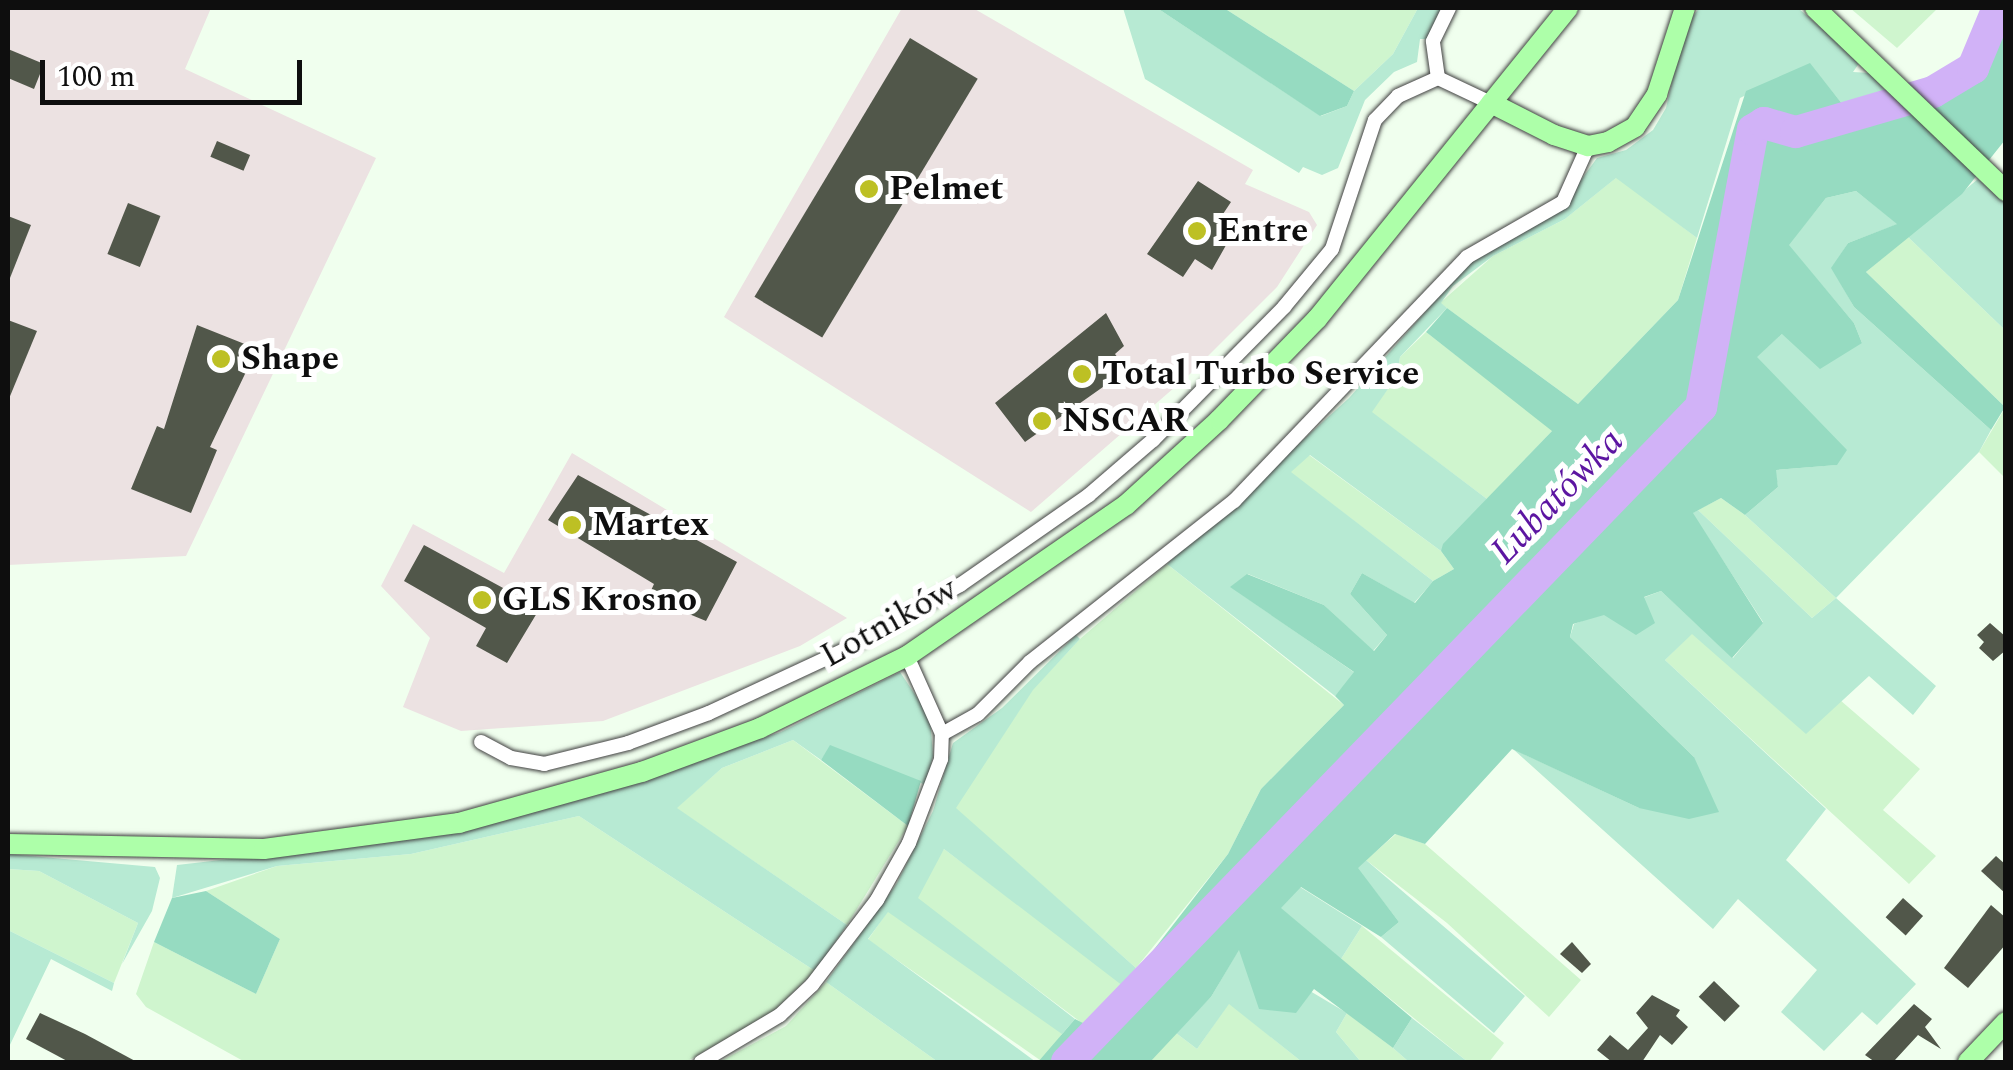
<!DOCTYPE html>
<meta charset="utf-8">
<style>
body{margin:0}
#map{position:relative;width:2013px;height:1070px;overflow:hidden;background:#f0ffee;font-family:Spectral,serif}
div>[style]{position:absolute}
.industrial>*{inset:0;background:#ece2e2}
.farmland>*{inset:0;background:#cff5ce;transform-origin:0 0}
.green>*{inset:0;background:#b7ead3}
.forest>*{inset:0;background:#96dbc1}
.river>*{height:32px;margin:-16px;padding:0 16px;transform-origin:16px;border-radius:16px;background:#d1b2f7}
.building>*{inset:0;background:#51574a;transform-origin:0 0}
.roads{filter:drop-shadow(0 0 2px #414141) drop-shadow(0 0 2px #414141)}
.street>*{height:14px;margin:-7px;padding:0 7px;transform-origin:7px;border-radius:7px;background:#fff}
.secondary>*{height:20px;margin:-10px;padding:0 10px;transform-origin:10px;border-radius:10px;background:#adffa9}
.dots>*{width:28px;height:28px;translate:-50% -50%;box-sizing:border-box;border:5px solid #fff;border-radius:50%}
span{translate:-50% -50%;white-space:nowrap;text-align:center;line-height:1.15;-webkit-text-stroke:10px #fff;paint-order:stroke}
.poi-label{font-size:35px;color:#0e0e0e;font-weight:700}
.left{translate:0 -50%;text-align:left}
.street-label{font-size:35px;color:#0e0e0e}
.water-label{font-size:38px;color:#5c15a1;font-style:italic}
.frame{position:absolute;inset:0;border:10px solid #0e0e0e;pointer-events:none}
.scale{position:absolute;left:40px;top:60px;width:262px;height:45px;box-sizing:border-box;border:5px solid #0e0e0e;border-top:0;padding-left:12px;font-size:30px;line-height:35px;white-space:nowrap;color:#0e0e0e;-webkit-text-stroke:8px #fff;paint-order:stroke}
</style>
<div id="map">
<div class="industrial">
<i style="clip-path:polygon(8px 8px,211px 8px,185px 69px,376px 158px,186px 556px,8px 565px)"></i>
<i style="clip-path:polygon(902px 8px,973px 8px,1253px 170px,1245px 184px,1309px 212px,1317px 225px,1277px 287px,1190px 374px,1031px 512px,724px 317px)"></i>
<i style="clip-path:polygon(572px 453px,847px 618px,800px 646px,603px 721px,461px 731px,403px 707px,430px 638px,381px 586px,413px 524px,504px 573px)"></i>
</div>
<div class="farmland">
<i style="clip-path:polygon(1224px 8px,1418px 8px,1393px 54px,1354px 91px)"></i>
<i style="clip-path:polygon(1850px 8px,1938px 8px,1897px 48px)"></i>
<i style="clip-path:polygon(1617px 177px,1697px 238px,1678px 300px,1578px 404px,1440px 303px,1493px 256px,1565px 219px)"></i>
<i style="clip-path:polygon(1908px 237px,2005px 330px,2005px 407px,1866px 272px)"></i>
<i style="clip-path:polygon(1426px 332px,1553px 430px,1487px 499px,1371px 412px,1397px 376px,1400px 357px)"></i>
<i style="clip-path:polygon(2005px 408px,2005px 478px,1979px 452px)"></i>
<i style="clip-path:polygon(1309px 455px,1441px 551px,1454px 569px,1433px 581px,1290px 472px)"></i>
<i style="clip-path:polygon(1721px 498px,1745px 515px,1836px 598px,1812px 618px,1698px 510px)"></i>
<i style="clip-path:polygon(1167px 564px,1344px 705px,1261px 789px,1228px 854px,1136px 968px,955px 808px,1033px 689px,1080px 639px)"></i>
<i style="clip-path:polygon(1692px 633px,1806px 733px,1840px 700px,1920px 769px,1883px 810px,1936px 856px,1909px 884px,1665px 660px)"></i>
<i style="clip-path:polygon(793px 740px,908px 826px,847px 925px,676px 808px,722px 768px)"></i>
<i style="clip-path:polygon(579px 816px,815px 971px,774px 1011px,686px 1062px,245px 1062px,146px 1007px,136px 994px,154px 942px,256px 994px,280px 939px,206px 891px,277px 866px,411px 854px)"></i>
<i style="clip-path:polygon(1396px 834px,1425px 844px,1581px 980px,1549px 1017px,1447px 923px,1366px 860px)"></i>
<i style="left:944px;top:849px;width:225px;height:56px;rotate:37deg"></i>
<i style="clip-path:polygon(8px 869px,39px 871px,138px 923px,114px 983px,8px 930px)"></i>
<i style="left:888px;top:911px;width:213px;height:35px;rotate:35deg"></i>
<i style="clip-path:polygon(1362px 926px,1504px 1043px,1489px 1062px,1468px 1062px,1341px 959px)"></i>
<i style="clip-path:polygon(826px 982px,938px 1062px,719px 1062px,786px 1026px)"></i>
<i style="clip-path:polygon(1229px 1003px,1302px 1062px,1148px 1061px,1176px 1033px,1197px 1049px)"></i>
<i style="clip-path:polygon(1347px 1013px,1393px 1048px,1409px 1062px,1361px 1062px,1336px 1032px)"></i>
</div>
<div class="green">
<i style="clip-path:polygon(1123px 8px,1157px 8px,1321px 116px,1347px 106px,1354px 91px,1393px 54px,1418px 8px,1441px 8px,1428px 39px,1420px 39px,1417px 62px,1394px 72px,1365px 100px,1338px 168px,1322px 175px,1303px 167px,1299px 173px,1145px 79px)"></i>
<i style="clip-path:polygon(1699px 8px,1798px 8px,1860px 62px,1853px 72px,1870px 73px,1892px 98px,1843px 105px,1810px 64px,1740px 98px,1697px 238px,1616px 178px,1565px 219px,1493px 256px,1453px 286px,1441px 303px,1447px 308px,1400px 357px,1397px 376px,1372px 412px,1487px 499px,1441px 551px,1310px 455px,1291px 472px,1433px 581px,1429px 586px,1414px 603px,1362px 573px,1350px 594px,1387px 635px,1373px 651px,1324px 605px,1248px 574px,1231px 587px,1355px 673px,1335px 696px,1167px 564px,1349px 398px,1466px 266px,1557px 213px,1597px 158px,1626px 150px,1653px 130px,1666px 108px,1684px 29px)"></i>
<i style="clip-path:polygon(1978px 179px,2005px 203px,2005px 330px,1908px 237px)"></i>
<i style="clip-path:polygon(1856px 191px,1898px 224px,1848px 243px,1832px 268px,1854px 307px,1991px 430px,1979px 452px,1836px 598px,1936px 686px,1913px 715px,1869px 676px,1806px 734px,1692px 634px,1665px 660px,1826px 809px,1786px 860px,1916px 984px,1877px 1025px,1862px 1012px,1824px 1051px,1781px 1012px,1817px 970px,1738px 899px,1713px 929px,1513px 749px,1639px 808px,1694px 757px,1570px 637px,1574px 624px,1661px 591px,1733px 658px,1763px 622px,1692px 513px,1698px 510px,1812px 618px,1836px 598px,1745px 515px,1778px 487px,1775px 470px,1836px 465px,1756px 357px,1782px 334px,1862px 343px,1854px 323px,1788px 245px,1826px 198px)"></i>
<i style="clip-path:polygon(1076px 635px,1080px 639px,1033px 690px,956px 808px,1136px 968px,1123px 986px,944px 849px,918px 898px,1075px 1019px,1062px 1034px,888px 912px,868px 939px,1036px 1062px,938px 1062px,826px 982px,897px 883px,933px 811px,953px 743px,1002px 708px)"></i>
<i style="clip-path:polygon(900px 672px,930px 717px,933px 756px,926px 785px,831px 746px,821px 760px,793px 740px,722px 768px,677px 808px,847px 925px,815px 971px,579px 816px,411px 854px,277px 866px,172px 898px,177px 865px,417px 838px,504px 821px,781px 732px)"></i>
<i style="clip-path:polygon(8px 854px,155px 867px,160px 878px,152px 911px,122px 964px,138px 923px,39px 871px,8px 869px)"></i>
<i style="clip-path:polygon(1366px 860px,1525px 996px,1494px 1033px,1381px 937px,1399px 922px,1357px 868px)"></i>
<i style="clip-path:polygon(1300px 887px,1362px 926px,1341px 959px,1280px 908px)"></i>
<i style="clip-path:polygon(8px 930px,114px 983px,112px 991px,51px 959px,8px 1049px)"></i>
<i style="clip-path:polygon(1239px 949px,1347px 1013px,1336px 1032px,1361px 1062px,1302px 1062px,1229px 1004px,1197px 1049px,1176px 1033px,1211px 997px)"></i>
<i style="clip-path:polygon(1412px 1018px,1468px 1062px,1409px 1062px,1393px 1048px)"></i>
</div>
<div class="forest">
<i style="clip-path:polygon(1157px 8px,1224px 8px,1354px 91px,1347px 106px,1320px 116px)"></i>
<i style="clip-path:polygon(1996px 8px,2005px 8px,2005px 140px,1962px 194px,1866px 272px,2005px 407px,1991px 430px,1854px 307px,1831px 268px,1848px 243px,1897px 224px,1856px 191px,1826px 198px,1789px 245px,1854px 323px,1862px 343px,1820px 369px,1782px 334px,1757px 357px,1847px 450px,1837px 465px,1776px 470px,1778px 487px,1745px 515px,1721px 498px,1693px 513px,1763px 623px,1732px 658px,1661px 591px,1644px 597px,1655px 623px,1636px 635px,1604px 615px,1573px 624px,1570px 637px,1694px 757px,1719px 812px,1689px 819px,1639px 808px,1512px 749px,1425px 844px,1395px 834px,1358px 868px,1399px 922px,1381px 937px,1301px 887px,1281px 908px,1412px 1018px,1393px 1048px,1314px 989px,1296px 1013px,1259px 1009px,1239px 950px,1211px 997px,1150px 1062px,1038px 1062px,1075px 1019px,1089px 1026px,1114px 1001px,1228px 854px,1261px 789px,1344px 705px,1335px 696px,1354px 672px,1230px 587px,1247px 574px,1324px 605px,1374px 651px,1387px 635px,1350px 594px,1362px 573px,1415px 603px,1433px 581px,1454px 569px,1441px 551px,1443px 544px,1552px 431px,1426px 332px,1447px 308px,1578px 404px,1678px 300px,1746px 91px,1810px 63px,1843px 105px,1910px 96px,1971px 64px)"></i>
<i style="clip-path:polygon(830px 745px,921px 781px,908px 826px,821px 760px)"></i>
<i style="clip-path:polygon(206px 891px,280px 939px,256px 994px,154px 942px,172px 898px)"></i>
</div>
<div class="river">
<i style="left:1067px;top:1062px;width:912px;rotate:-45.93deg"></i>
<i style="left:1701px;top:407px;width:282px;rotate:-79.4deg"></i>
<i style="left:1753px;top:130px;width:13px;rotate:-32deg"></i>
<i style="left:1764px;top:123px;width:33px;rotate:16deg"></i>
<i style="left:1796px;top:132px;width:143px;rotate:-16.3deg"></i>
<i style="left:1933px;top:92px;width:47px;rotate:-31deg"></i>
<i style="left:1973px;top:68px;width:65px;rotate:-67.4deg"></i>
</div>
<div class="building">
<i style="left:910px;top:38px;width:79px;height:302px;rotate:31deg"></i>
<i style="clip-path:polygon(8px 49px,44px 64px,34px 89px,8px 78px)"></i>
<i style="left:217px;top:141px;width:36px;height:17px;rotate:23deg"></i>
<i style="clip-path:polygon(1198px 181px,1231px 202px,1223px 214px,1238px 224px,1212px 270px,1195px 259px,1183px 277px,1147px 254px)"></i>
<i style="left:128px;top:203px;width:35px;height:55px;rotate:22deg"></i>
<i style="clip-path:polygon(8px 216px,31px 225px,8px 283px)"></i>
<i style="clip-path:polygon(1106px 313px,1124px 346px,1115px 354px,1127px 370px,1025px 442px,995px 403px)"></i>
<i style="clip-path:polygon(8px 320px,37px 331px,8px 401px)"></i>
<i style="clip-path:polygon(197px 325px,257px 349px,210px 447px,217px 450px,191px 513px,131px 489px,157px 426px,164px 429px)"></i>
<i style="clip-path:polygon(578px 475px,737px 562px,706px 621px,648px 597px,654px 584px,548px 520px)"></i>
<i style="clip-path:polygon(424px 545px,540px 608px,507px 663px,476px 646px,486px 628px,404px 581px)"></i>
<i style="clip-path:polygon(1990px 623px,2006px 637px,2006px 650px,1993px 661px,1979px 648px,1984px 642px,1977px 635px)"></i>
<i style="clip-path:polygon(1996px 856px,2006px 865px,2006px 894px,1981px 871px)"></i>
<i style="left:1903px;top:898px;width:27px;height:26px;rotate:42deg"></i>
<i style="clip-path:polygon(1991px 905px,2006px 918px,2006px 944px,1968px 988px,1944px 968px)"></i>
<i style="clip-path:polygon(1572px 942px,1591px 964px,1582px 973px,1560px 954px)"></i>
<i style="left:1714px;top:981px;width:36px;height:22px;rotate:44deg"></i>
<i style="clip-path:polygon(1652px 995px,1680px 1010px,1676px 1016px,1688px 1027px,1672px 1045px,1660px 1035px,1642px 1062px,1612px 1062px,1597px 1050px,1610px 1035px,1628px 1050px,1648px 1028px,1636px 1013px)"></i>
<i style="clip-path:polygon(1914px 1004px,1932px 1019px,1925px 1027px,1941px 1049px,1918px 1035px,1895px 1060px,1875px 1062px,1865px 1055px)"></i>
<i style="clip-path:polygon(40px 1013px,85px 1034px,137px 1062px,69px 1062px,26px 1039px)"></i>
</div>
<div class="roads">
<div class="street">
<i style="left:1438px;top:78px;width:37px;rotate:-98deg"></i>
<i style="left:1433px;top:41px;width:37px;rotate:-64deg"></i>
<i style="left:942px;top:734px;width:41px;rotate:-29.1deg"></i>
<i style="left:978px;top:714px;width:74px;rotate:-45deg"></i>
<i style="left:1030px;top:662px;width:260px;rotate:-38.3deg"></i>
<i style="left:1234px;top:501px;width:337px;rotate:-46.3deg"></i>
<i style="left:1467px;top:257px;width:111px;rotate:-29.8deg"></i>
<i style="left:1563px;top:202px;width:61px;rotate:-65.9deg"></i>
<i style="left:481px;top:742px;width:34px;rotate:28deg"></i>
<i style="left:511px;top:758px;width:34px;rotate:10deg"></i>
<i style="left:544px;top:764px;width:87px;rotate:-14deg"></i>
<i style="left:628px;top:743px;width:86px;rotate:-20.3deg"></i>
<i style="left:709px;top:713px;width:151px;rotate:-25deg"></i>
<i style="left:846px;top:649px;width:131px;rotate:-29.3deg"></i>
<i style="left:960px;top:585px;width:157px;rotate:-34.9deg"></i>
<i style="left:1089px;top:495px;width:84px;rotate:-40.7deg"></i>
<i style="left:1153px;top:440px;width:187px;rotate:-45.4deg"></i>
<i style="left:1284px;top:307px;width:75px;rotate:-50.4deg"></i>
<i style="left:1332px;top:249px;width:136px;rotate:-71.6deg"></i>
<i style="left:1375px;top:120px;width:33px;rotate:-46deg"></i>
<i style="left:1398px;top:96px;width:44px;rotate:-24.2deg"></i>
<i style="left:1438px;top:78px;width:59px;rotate:25.3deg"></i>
<i style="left:701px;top:1062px;width:92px;rotate:-30.7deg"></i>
<i style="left:780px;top:1015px;width:44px;rotate:-43.2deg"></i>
<i style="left:812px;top:985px;width:107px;rotate:-52.6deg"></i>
<i style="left:877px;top:900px;width:65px;rotate:-60.7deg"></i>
<i style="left:909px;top:843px;width:90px;rotate:-69.1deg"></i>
<i style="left:941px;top:759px;width:25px;rotate:-88deg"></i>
<i style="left:942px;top:734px;width:85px;rotate:-114.2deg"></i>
</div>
<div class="secondary">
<i style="left:1815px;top:8px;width:265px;rotate:43.8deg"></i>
<i style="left:1491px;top:103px;width:71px;rotate:26.9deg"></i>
<i style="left:1554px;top:135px;width:36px;rotate:18deg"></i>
<i style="left:1588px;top:146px;width:20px;rotate:-11deg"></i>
<i style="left:1608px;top:142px;width:31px;rotate:-29deg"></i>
<i style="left:1635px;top:127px;width:40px;rotate:-56deg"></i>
<i style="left:1657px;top:94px;width:90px;rotate:-72deg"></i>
<i style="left:8px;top:844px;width:256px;rotate:1.1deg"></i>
<i style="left:264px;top:849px;width:197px;rotate:-7.6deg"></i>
<i style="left:459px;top:823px;width:190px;rotate:-15.6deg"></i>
<i style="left:642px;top:772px;width:126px;rotate:-20.4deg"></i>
<i style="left:760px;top:728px;width:164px;rotate:-26.1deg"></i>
<i style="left:907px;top:656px;width:266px;rotate:-34.6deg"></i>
<i style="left:1126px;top:505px;width:126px;rotate:-42.4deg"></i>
<i style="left:1219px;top:420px;width:141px;rotate:-45.9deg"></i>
<i style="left:1317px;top:319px;width:400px;rotate:-51.1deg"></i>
<i style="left:1968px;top:1062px;width:55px;rotate:-46.5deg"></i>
</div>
</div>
<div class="dots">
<i style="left:869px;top:189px;background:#bdc024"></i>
<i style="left:1197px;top:231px;background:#bdc024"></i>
<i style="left:221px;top:359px;background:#bdc024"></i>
<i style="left:1082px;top:374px;background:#bdc024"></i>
<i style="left:1042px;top:421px;background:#bdc024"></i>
<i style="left:572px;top:525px;background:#bdc024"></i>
<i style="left:482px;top:600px;background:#bdc024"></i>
</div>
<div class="poi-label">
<span class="left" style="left:889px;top:189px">Pelmet</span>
<span class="left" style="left:1217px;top:231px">Entre</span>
<span class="left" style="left:241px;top:359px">Shape</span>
<span class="left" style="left:1102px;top:374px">Total Turbo Service</span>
<span class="left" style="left:1062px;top:421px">NSCAR</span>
<span class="left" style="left:592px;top:525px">Martex</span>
<span class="left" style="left:502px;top:600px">GLS Krosno</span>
</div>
<div class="street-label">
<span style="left:889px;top:623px;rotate:-29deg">Lotników</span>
</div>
<div class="water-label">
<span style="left:1558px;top:497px;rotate:-46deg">Lubatówka</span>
</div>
<div class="frame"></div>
<div class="scale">100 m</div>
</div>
